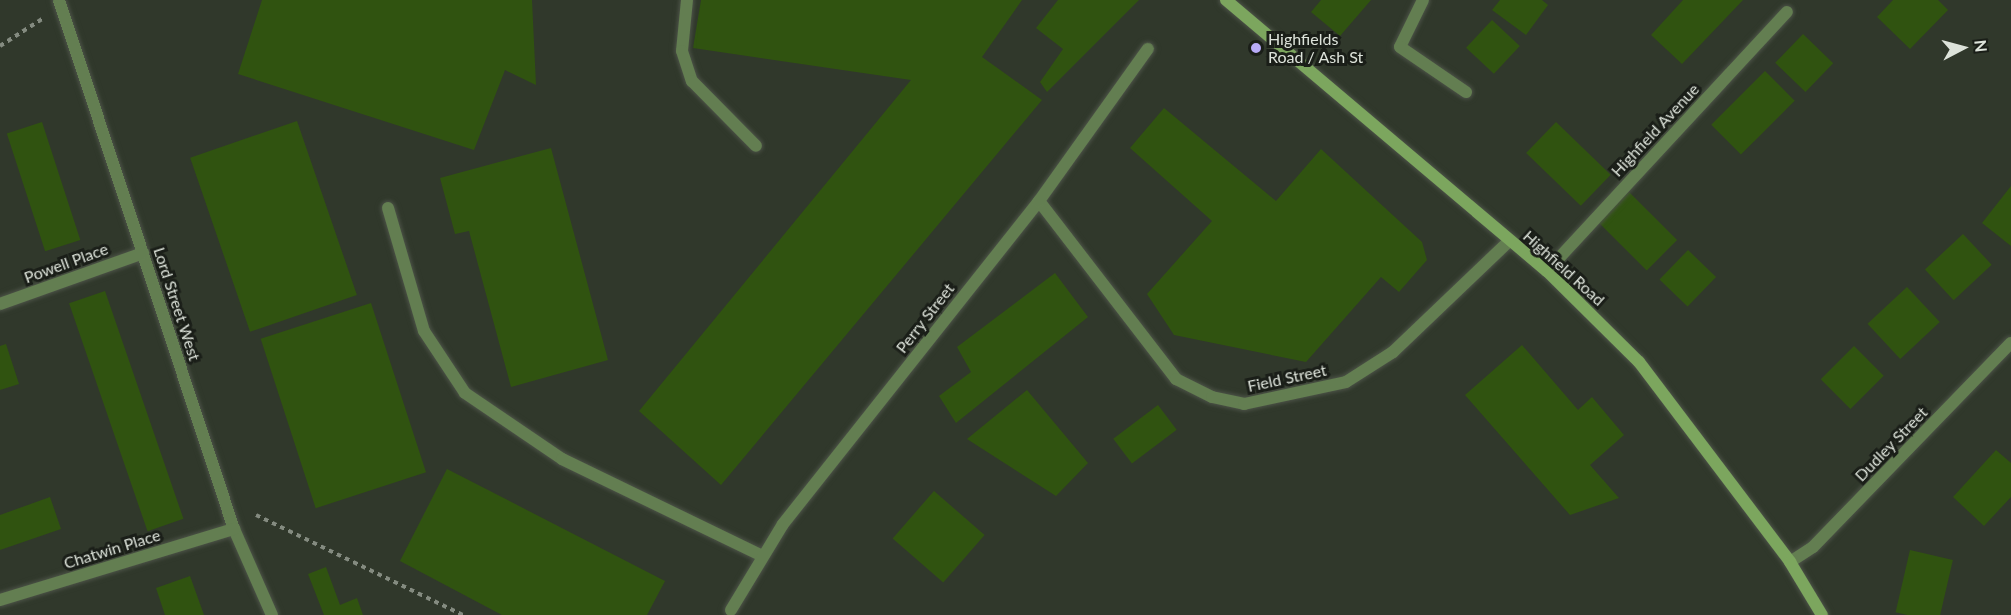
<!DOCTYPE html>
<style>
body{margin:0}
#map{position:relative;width:2011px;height:615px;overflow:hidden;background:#30382b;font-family:Lato,sans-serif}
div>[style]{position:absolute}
.building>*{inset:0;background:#305310;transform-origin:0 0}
.path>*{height:4px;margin-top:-2px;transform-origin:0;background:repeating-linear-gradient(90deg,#848b80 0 4.5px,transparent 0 9px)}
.roads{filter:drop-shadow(0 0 2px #4c5347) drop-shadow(0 0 2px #4c5347)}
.service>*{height:12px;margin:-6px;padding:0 6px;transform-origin:6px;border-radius:6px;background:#637e51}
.minor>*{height:12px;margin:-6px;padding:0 6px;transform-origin:6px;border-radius:6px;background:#637e51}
.tertiary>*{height:12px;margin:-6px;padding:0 6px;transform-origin:6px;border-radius:6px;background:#637e51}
.secondary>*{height:12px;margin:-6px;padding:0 6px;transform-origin:6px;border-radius:6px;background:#7ca65e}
.dots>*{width:16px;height:16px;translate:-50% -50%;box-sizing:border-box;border:3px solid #1a1e18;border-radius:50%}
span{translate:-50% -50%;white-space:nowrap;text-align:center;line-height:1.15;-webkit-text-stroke:6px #1a1e18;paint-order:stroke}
.poi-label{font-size:16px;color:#dde3da}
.left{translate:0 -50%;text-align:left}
.street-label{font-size:16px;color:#dde3da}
.north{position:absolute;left:1933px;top:18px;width:60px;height:60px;-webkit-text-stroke:4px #1a1e18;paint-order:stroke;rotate:84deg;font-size:16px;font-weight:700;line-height:24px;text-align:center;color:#dde3da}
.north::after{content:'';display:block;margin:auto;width:21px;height:27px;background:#dde3da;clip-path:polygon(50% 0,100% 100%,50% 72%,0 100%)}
</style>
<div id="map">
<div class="building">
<i style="clip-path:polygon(262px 0,532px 0,536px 85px,505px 70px,474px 150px,238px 74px)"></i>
<i style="clip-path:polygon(701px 0,1022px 0,982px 57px,1042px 100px,721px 485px,639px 411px,911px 80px,693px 48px)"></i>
<i style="clip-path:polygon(1058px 0,1139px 0,1047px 92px,1040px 82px,1063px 49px,1036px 28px)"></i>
<i style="clip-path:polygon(1321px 0,1371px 0,1340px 36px,1311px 12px)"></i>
<i style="clip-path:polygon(1500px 0,1542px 0,1548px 5px,1526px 35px,1492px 10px)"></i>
<i style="clip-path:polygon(1683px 0,1743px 0,1682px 64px,1651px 35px)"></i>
<i style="clip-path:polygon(1893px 0,1938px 0,1948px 10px,1910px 49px,1877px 17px)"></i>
<i style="left:1492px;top:20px;width:38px;height:38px;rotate:43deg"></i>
<i style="left:1803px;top:34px;width:42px;height:40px;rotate:44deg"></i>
<i style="left:1765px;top:71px;width:42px;height:76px;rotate:45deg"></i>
<i style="clip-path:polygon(1164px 108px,1276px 201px,1321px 149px,1422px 242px,1427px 260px,1399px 292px,1381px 277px,1306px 362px,1174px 335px,1147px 294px,1212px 221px,1130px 148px)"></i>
<i style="left:297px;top:121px;width:184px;height:113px;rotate:71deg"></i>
<i style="left:42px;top:122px;width:124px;height:37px;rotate:72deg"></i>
<i style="left:1556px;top:122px;width:76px;height:43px;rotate:44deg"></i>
<i style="clip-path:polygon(551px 148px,608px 360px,511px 387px,469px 231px,455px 234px,440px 178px)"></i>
<i style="clip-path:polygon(2011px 186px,2011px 246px,1982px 223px)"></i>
<i style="left:1629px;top:192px;width:68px;height:43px;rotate:45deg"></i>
<i style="left:1963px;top:234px;width:42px;height:52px;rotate:47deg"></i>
<i style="left:1688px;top:250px;width:39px;height:41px;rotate:44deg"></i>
<i style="clip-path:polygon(1055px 273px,1088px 317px,956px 423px,939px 396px,971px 372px,957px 347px)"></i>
<i style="left:1907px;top:287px;width:48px;height:54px;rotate:47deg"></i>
<i style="left:105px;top:291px;width:241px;height:38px;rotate:71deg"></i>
<i style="left:371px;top:303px;width:178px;height:116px;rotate:72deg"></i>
<i style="clip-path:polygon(6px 344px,19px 384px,0 390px,0 346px)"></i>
<i style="clip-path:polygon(1522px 345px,1578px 410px,1592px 397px,1624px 435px,1590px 465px,1619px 498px,1570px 515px,1465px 395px)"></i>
<i style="left:1854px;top:346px;width:42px;height:47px;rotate:45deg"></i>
<i style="clip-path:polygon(1027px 390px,1088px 463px,1056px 496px,967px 439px)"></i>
<i style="left:1158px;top:405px;width:31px;height:56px;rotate:53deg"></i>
<i style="clip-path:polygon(1996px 450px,2011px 463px,2011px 497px,1984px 526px,1953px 497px)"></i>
<i style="clip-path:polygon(447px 469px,665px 581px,647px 615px,502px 615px,400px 561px)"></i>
<i style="left:934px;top:491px;width:67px;height:63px;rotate:41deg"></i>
<i style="clip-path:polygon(50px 497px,61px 529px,0 550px,0 515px)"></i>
<i style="left:1910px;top:550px;width:44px;height:64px;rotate:13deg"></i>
<i style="clip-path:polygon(326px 567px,340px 605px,357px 598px,363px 615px,324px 615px,308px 574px)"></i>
<i style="clip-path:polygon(190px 576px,204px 615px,165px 615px,156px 588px)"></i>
</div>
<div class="path">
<i style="left:0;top:46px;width:50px;rotate:-32.7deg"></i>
<i style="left:256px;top:515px;width:230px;rotate:25.8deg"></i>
</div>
<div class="roads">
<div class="service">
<i style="left:687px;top:0;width:51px;rotate:95.6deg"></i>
<i style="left:682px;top:51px;width:32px;rotate:72deg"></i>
<i style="left:692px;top:81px;width:91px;rotate:45.4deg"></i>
<i style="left:388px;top:208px;width:128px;rotate:73.7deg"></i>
<i style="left:424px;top:331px;width:74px;rotate:56.5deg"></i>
<i style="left:465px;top:393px;width:117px;rotate:34.2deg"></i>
<i style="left:562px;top:459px;width:223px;rotate:25.8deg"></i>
</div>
<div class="minor">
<i style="left:59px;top:0;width:557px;rotate:71.7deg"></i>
<i style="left:234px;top:529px;width:94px;rotate:66.2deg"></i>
<i style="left:1423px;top:0;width:52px;rotate:116.1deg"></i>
<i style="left:1400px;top:47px;width:80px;rotate:34.3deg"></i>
<i style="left:1039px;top:201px;width:225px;rotate:52.4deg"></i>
<i style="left:1176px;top:379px;width:40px;rotate:26.6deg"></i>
<i style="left:1212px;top:397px;width:33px;rotate:12deg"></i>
<i style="left:1244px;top:404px;width:104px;rotate:-12.2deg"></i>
<i style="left:1346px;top:382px;width:56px;rotate:-32.6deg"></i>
<i style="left:1393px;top:352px;width:161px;rotate:-43.7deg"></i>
<i style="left:1547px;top:271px;width:353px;rotate:-47.2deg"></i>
<i style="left:0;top:304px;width:152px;rotate:-19.6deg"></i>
<i style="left:0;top:600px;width:245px;rotate:-16.9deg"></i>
<i style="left:731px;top:610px;width:100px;rotate:-58.8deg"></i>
<i style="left:783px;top:524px;width:412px;rotate:-51.6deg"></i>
<i style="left:1039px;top:201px;width:187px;rotate:-54.4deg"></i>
</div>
<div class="tertiary">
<i style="left:1790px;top:562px;width:27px;rotate:-33deg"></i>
<i style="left:1813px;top:547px;width:284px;rotate:-45.9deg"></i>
</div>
<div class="secondary">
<i style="left:1226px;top:0;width:420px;rotate:40.2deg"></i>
<i style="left:1547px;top:271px;width:129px;rotate:44.7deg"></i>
<i style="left:1639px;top:362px;width:251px;rotate:52.9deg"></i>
<i style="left:1790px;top:562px;width:62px;rotate:58.9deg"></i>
</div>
</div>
<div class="dots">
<i style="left:1256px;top:48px;background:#b8abf7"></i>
</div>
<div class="poi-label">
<span class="left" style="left:1268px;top:48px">Highfields<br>Road / Ash St</span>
</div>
<div class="street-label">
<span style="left:1655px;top:130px;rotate:-47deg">Highfield Avenue</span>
<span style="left:66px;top:263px;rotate:-20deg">Powell Place</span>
<span style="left:1564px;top:268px;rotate:42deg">Highfield Road</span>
<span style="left:177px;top:304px;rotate:72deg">Lord Street West</span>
<span style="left:925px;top:318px;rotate:-52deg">Perry Street</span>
<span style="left:1287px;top:378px;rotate:-12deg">Field Street</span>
<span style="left:1891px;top:444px;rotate:-46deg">Dudley Street</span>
<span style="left:112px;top:549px;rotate:-17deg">Chatwin Place</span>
</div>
<div class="north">N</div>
</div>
